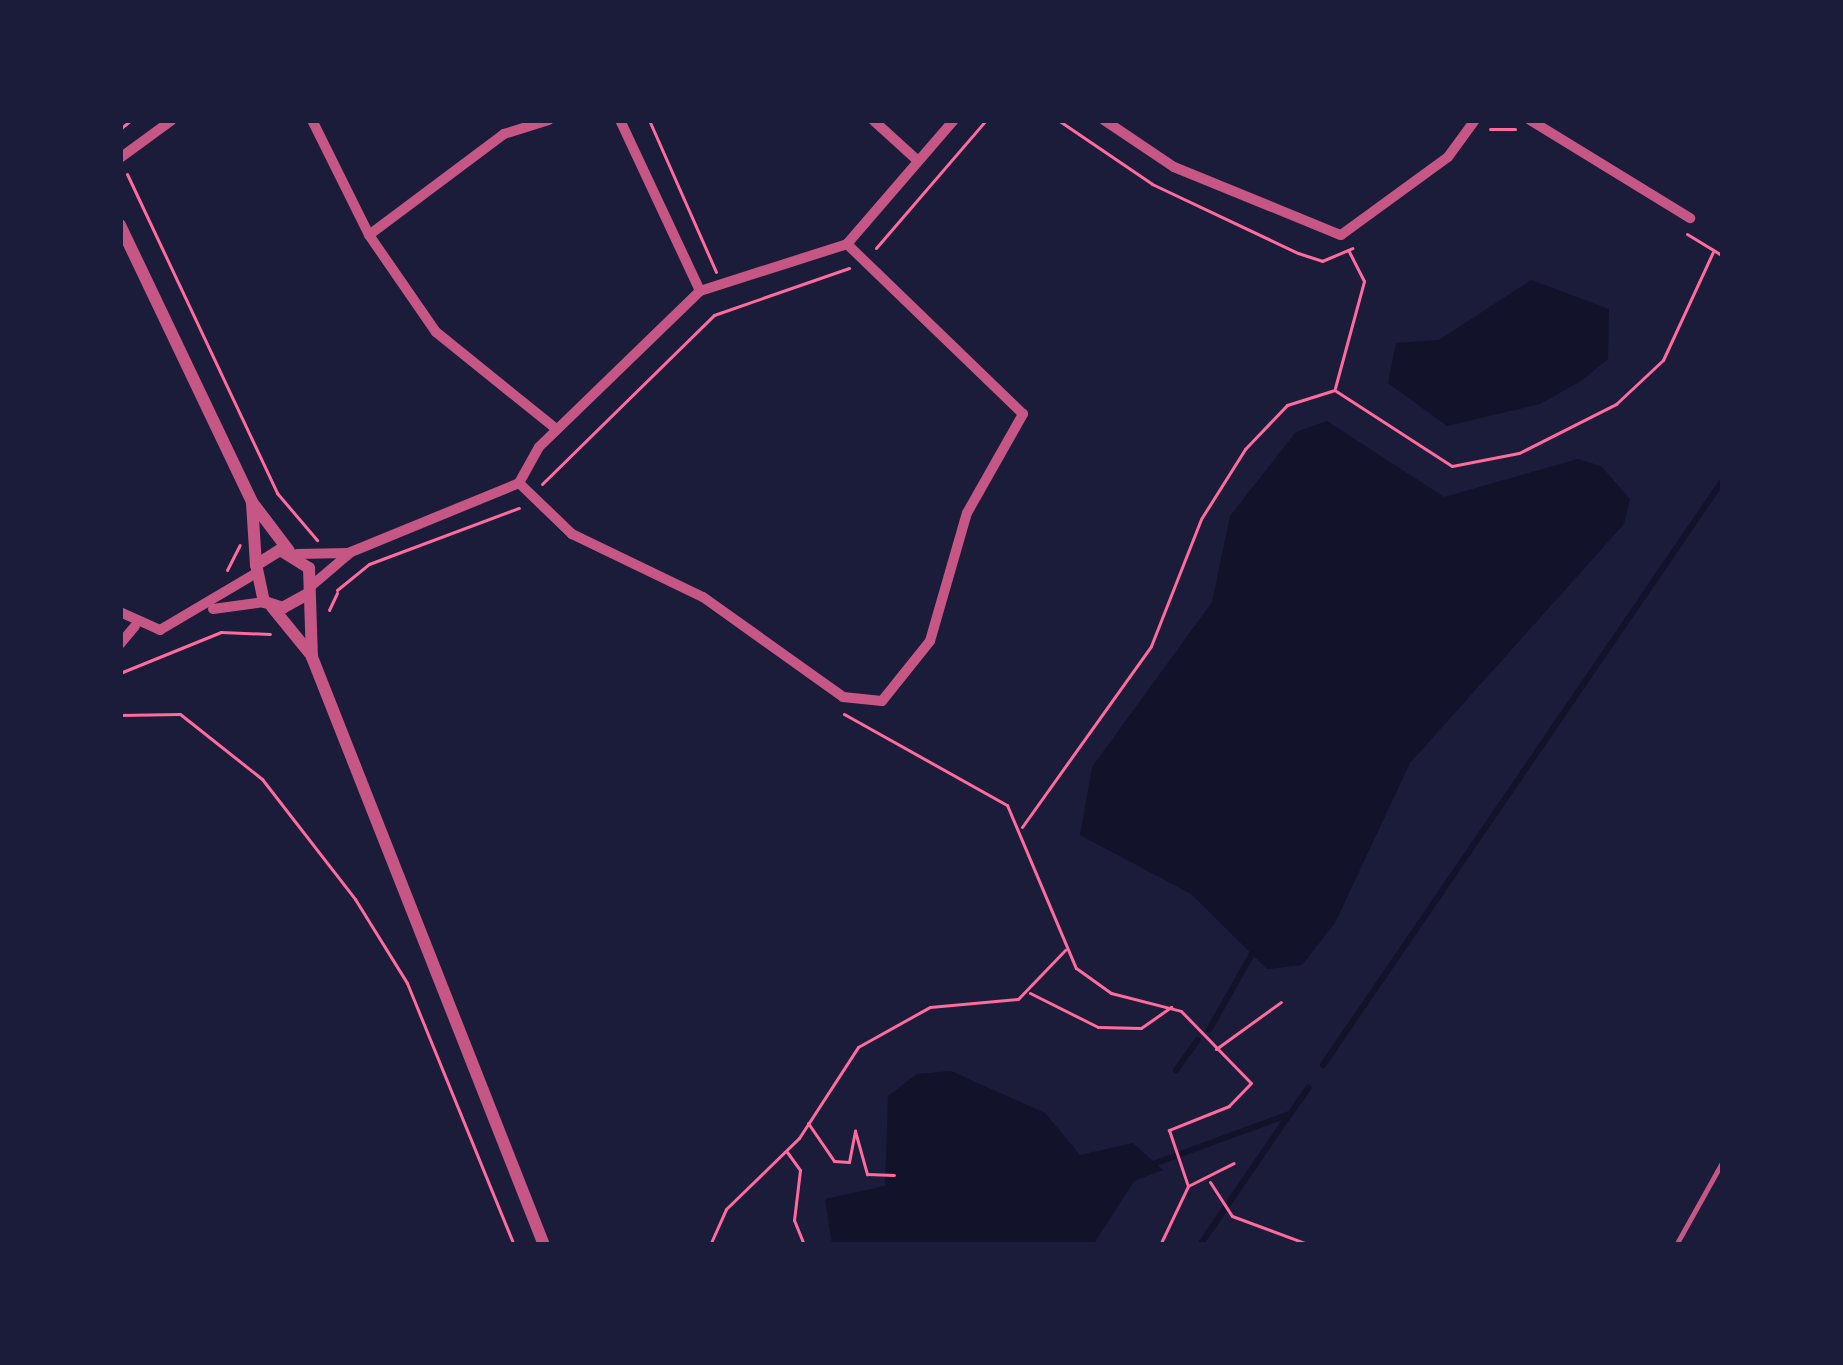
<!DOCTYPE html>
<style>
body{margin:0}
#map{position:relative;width:1843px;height:1365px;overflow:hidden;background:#1b1b3a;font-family:Barlow,sans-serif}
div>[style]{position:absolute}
.water>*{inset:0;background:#12122b}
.stream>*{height:6px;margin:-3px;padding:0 3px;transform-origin:3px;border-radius:3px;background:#12122b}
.path>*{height:3px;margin:-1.5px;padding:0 1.5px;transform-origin:1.5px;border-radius:1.5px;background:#ff6b9d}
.service>*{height:4.5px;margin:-2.25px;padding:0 2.25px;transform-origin:2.25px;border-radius:2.25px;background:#c65784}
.minor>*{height:10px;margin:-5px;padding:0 5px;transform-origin:5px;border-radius:5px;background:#c65784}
.tertiary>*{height:12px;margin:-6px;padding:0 6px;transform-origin:6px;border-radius:6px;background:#c65784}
span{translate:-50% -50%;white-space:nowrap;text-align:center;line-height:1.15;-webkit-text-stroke:9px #1b1b3a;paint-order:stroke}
.frame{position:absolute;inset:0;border:123px solid #1b1b3a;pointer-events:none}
</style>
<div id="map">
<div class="water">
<i style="clip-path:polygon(1531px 280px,1609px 309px,1608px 359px,1581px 381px,1540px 404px,1447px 426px,1388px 383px,1396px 343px,1439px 340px)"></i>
<i style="clip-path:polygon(1327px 421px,1444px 497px,1578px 459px,1601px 466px,1630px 499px,1624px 524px,1410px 763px,1335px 923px,1302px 965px,1267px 969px,1191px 894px,1080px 835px,1092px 767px,1212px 602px,1230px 516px,1296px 432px)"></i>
<i style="clip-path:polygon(951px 1071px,1045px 1113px,1080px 1155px,1133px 1143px,1163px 1170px,1134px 1181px,1093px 1245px,832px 1245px,825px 1199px,885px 1186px,888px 1096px,917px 1074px)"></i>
</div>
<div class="stream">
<i style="left:1209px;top:1030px;width:87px;rotate:-60.5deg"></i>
<i style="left:1323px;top:1065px;width:709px;rotate:-55.64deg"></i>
<i style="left:1176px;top:1070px;width:37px;rotate:-54deg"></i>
<i style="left:1153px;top:1164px;width:146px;rotate:-20.1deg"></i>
<i style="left:1290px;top:1114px;width:32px;rotate:-55deg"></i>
<i style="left:1200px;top:1245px;width:158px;rotate:-55.6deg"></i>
</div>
<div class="path">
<i style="left:649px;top:120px;width:166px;rotate:66.2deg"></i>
<i style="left:1058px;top:120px;width:114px;rotate:34.2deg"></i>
<i style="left:1152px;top:184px;width:161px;rotate:25.3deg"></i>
<i style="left:1298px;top:253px;width:25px;rotate:18deg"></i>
<i style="left:1322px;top:261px;width:33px;rotate:-23deg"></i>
<i style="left:120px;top:129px;width:14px;rotate:-39deg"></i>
<i style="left:1490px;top:129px;width:25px"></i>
<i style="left:127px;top:174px;width:353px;rotate:64.8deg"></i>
<i style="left:277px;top:493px;width:62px;rotate:49.6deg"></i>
<i style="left:1687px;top:234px;width:42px;rotate:31.4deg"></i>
<i style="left:876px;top:248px;width:169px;rotate:-49.3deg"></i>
<i style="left:1335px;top:388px;width:111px;rotate:-74.8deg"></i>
<i style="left:1364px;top:281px;width:34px;rotate:-117deg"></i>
<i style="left:1336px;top:391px;width:138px;rotate:32.9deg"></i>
<i style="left:1452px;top:466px;width:68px;rotate:-11deg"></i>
<i style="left:1519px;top:453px;width:109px;rotate:-26.8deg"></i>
<i style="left:1616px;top:404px;width:64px;rotate:-43.1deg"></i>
<i style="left:1663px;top:360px;width:119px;rotate:-65.2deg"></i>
<i style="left:542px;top:484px;width:241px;rotate:-44.5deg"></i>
<i style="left:714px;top:315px;width:143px;rotate:-19.2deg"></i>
<i style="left:227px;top:570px;width:28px;rotate:-63deg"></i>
<i style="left:337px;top:590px;width:41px;rotate:-39.1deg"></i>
<i style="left:369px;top:564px;width:160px;rotate:-20.5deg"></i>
<i style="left:329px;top:610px;width:19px;rotate:-65deg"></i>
<i style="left:120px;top:673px;width:109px;rotate:-22.1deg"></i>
<i style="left:221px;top:632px;width:49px;rotate:2.3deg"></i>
<i style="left:844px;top:714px;width:187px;rotate:29.2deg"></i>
<i style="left:1007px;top:805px;width:177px;rotate:67.1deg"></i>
<i style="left:1076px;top:968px;width:43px;rotate:35.5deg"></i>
<i style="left:1111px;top:993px;width:72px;rotate:14.4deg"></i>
<i style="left:1181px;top:1011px;width:100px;rotate:45.8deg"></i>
<i style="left:1251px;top:1083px;width:32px;rotate:134deg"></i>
<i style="left:1229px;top:1106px;width:65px;rotate:158.2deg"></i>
<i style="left:1169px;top:1130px;width:59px;rotate:71.3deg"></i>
<i style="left:120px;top:715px;width:60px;rotate:-1deg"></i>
<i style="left:180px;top:714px;width:105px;rotate:38.4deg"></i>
<i style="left:262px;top:779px;width:152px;rotate:52.2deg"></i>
<i style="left:355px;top:899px;width:99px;rotate:58.2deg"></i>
<i style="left:407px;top:983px;width:283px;rotate:67.8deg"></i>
<i style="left:1022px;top:827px;width:222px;rotate:-54.5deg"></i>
<i style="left:1151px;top:646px;width:136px;rotate:-68.5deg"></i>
<i style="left:1201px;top:519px;width:83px;rotate:-57.8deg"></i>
<i style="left:1245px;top:449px;width:61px;rotate:-46.3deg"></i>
<i style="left:1287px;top:405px;width:50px;rotate:-17.4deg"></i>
<i style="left:1030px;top:993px;width:76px;rotate:26.6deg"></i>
<i style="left:1098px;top:1027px;width:43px;rotate:1.3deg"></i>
<i style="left:1141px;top:1028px;width:37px;rotate:-35deg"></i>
<i style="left:1216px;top:1049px;width:80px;rotate:-35.9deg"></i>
<i style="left:808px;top:1123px;width:46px;rotate:55.6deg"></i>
<i style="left:834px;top:1161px;width:15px;rotate:4deg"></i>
<i style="left:849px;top:1162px;width:32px;rotate:-79deg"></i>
<i style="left:855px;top:1131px;width:45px;rotate:74.4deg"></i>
<i style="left:867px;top:1174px;width:27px;rotate:2deg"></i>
<i style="left:787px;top:1152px;width:22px;rotate:54deg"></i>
<i style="left:800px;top:1170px;width:50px;rotate:96.8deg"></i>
<i style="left:794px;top:1220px;width:27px;rotate:68deg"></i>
<i style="left:1210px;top:1182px;width:40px;rotate:57.1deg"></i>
<i style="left:1232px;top:1216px;width:83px;rotate:20.4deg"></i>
<i style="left:710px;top:1245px;width:39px;rotate:-66deg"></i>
<i style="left:726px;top:1209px;width:102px;rotate:-44.2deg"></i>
<i style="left:799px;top:1138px;width:108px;rotate:-57deg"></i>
<i style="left:858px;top:1047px;width:82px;rotate:-29.1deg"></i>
<i style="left:930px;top:1007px;width:88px;rotate:-5.2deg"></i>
<i style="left:1018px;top:999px;width:68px;rotate:-46.2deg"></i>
<i style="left:1160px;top:1245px;width:65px;rotate:-64.6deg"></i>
<i style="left:1188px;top:1186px;width:51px;rotate:-26.6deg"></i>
</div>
<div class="service">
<i style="left:1676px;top:1245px;width:96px;rotate:-60.8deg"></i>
</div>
<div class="minor">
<i style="left:312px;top:120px;width:128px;rotate:63.6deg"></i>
<i style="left:369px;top:235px;width:118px;rotate:55.4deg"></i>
<i style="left:436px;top:332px;width:154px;rotate:38.9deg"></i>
<i style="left:620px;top:120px;width:189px;rotate:64.9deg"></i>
<i style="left:873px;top:120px;width:61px;rotate:42.3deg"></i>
<i style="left:1104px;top:120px;width:84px;rotate:33.9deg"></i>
<i style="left:1174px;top:167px;width:180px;rotate:22.2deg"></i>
<i style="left:1341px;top:235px;width:132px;rotate:-36.1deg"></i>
<i style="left:1448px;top:157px;width:46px;rotate:-53.9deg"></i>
<i style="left:1530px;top:120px;width:188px;rotate:31.5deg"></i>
<i style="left:120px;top:158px;width:64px;rotate:-36.2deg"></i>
<i style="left:369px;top:235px;width:169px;rotate:-36.8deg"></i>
<i style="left:504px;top:134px;width:47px;rotate:-17.3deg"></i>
<i style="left:519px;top:483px;width:74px;rotate:43.9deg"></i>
<i style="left:572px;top:534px;width:145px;rotate:25.7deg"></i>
<i style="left:703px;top:597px;width:172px;rotate:35.5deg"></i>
<i style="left:843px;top:697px;width:39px;rotate:6deg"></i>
<i style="left:882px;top:701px;width:77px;rotate:-51.3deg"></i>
<i style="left:930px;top:641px;width:133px;rotate:-73.9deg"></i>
<i style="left:967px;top:513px;width:114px;rotate:-60.5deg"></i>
<i style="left:1023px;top:414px;width:245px;rotate:-136deg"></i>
<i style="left:297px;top:554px;width:51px;rotate:-1.1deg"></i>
<i style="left:310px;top:587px;width:54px;rotate:-40.5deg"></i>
<i style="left:351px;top:552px;width:182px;rotate:-22.3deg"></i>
<i style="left:519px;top:483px;width:41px;rotate:-60.9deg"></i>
<i style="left:539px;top:447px;width:224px;rotate:-44.1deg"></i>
<i style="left:700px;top:291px;width:154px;rotate:-17.7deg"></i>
<i style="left:847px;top:244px;width:164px;rotate:-49.2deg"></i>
<i style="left:213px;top:609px;width:51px;rotate:-7.8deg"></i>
<i style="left:120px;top:612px;width:44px;rotate:24.2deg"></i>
<i style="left:160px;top:630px;width:108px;rotate:-30.6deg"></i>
<i style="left:120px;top:644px;width:23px;rotate:-50deg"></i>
</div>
<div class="tertiary">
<i style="left:120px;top:225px;width:307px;rotate:64.5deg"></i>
<i style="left:252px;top:502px;width:61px;rotate:52.9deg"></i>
<i style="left:252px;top:503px;width:62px;rotate:86.3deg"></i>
<i style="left:306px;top:595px;width:26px;rotate:151deg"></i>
<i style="left:283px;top:608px;width:20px;rotate:-162deg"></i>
<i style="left:264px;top:602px;width:38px;rotate:-102deg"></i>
<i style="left:256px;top:565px;width:28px;rotate:-32deg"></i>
<i style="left:280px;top:550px;width:34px;rotate:32deg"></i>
<i style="left:309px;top:568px;width:89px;rotate:88.1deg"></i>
<i style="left:312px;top:657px;width:632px;rotate:68.47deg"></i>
<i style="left:272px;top:607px;width:63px;rotate:50.8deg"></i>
</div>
<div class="frame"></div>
</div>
